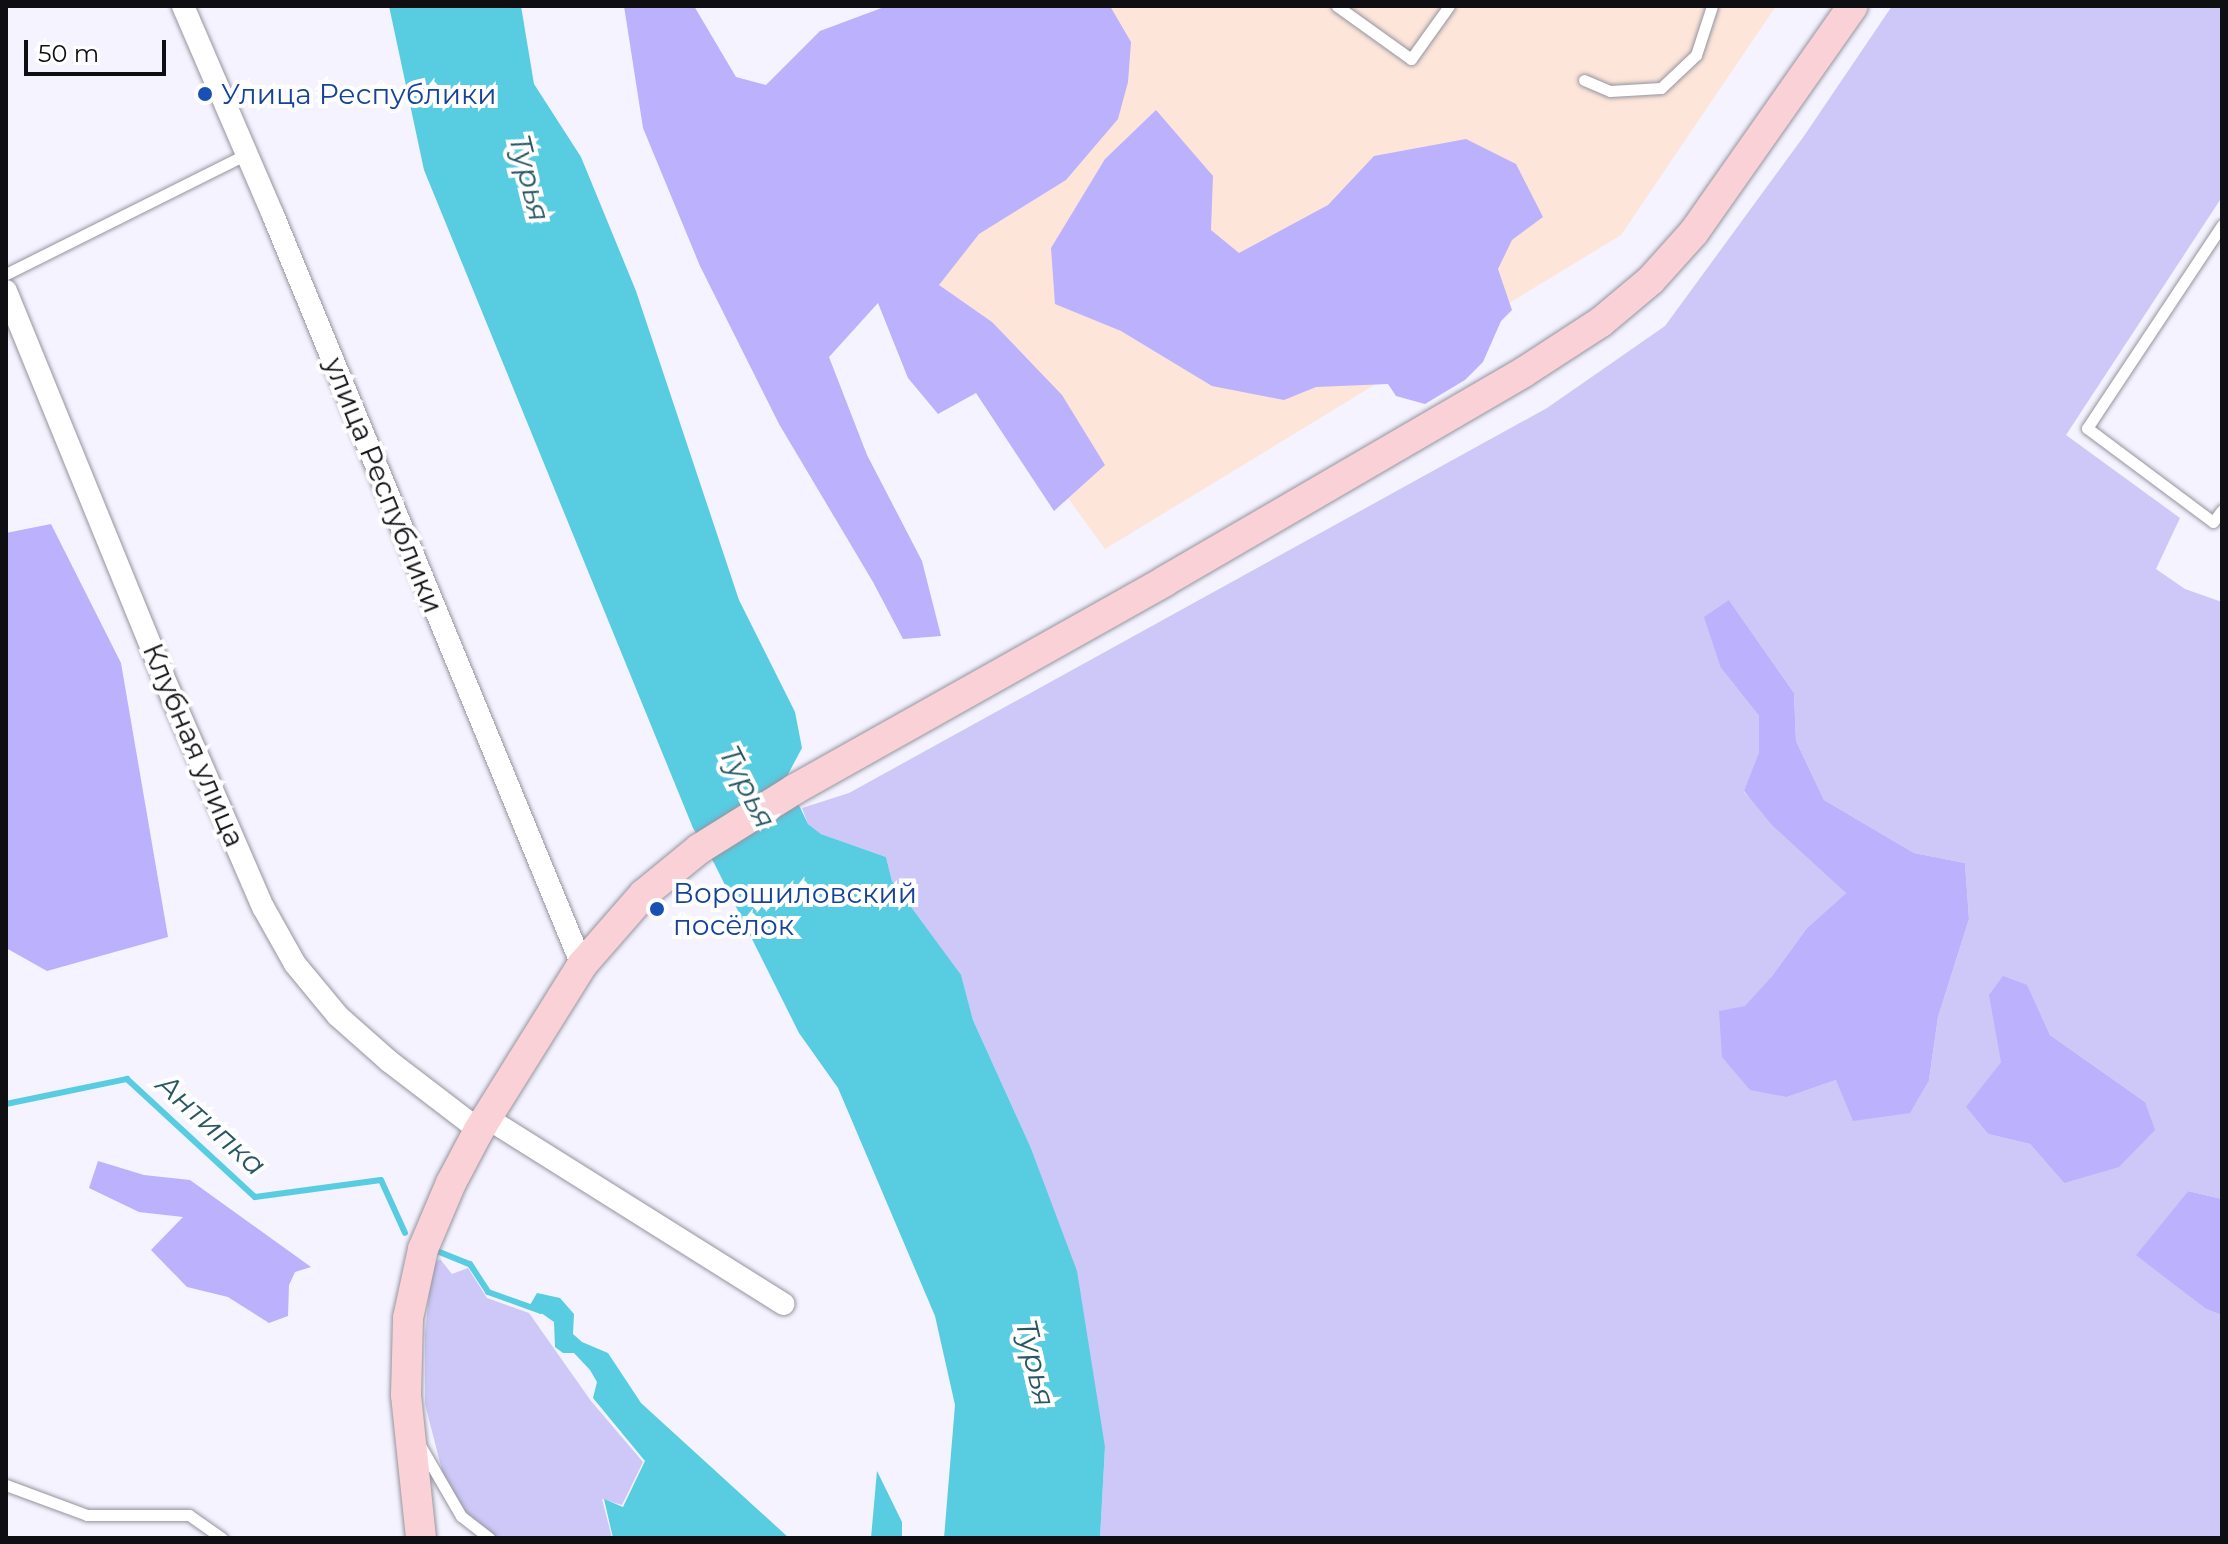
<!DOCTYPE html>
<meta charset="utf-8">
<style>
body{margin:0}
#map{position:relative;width:2228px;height:1544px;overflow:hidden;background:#f4f3ff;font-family:Montserrat,sans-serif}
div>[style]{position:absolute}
.industrial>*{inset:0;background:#fde5da}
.green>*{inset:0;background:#cdc8f7}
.forest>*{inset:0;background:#bbb1fd}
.water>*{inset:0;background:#58cce1}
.stream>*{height:6px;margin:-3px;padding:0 3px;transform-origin:3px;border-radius:3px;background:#58cce1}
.roads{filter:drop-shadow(0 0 2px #95949e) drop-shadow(0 0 2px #95949e)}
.lane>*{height:11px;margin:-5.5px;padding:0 5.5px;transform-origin:5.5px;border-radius:5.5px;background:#fff}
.street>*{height:22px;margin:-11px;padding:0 11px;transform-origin:11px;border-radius:11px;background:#fff}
.secondary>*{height:30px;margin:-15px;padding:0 15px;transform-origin:15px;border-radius:15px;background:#f9d1d7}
.dots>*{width:22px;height:22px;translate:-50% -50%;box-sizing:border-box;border:4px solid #fff;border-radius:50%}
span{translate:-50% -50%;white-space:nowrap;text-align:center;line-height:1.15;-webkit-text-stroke:8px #fff;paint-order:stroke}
.transit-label{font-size:28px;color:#164399}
.left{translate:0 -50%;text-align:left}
.street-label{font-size:28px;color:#0f0e12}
.water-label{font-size:30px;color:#285963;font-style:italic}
.frame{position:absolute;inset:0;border:8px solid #0f0e12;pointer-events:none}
.scale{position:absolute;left:24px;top:40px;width:142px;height:36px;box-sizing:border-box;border:4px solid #0f0e12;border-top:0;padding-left:10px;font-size:24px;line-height:28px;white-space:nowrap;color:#0f0e12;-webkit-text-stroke:6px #fff;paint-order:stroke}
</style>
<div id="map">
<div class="industrial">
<i style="clip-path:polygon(882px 6px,1776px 6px,1621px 235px,1105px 549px,779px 101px)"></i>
</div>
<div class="green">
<i style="clip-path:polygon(evenodd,1892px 6px,2222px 6px,2222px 197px,2066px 435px,2180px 518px,2156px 569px,2185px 589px,2222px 602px,2222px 1199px,2188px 1191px,2137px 1254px,2206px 1309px,2222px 1315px,2222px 1538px,1100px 1538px,1105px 1447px,1030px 1146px,973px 1020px,961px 976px,892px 881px,886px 857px,821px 834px,808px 824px,802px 808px,849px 793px,1547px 408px,1665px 326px,1804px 136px,1892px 6px,1729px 600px,1794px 693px,1796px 741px,1824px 800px,1914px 853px,1965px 863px,1969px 919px,1938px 1017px,1929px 1080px,1836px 1080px,1787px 1097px,1720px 1011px,1745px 1007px,1772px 976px,1807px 928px,1846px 893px,1744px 792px,1759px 752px,1759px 716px,1721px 668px,1729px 600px,1892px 6px,2027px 986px,2050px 1035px,2145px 1102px,2064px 1183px,2030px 1144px,1988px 1134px,1967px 1108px,2001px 1062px,2027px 986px)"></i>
<i style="clip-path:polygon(440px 1259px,452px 1274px,468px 1268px,487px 1298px,529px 1313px,591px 1401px,643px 1462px,622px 1505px,602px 1499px,612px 1538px,478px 1538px,448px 1494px,425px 1404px,425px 1334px,432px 1265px)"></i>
</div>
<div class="forest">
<i style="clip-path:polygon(624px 6px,694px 6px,736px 77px,766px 85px,820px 31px,887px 6px,1110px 6px,1131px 42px,1128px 82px,1118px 119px,1066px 180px,979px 234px,939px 285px,992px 322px,1062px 395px,1105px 465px,1054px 511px,976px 393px,938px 414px,908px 378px,878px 303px,829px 357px,867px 455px,922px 561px,941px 636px,903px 639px,873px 582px,779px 424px,700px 266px,643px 128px)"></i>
<i style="clip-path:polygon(1156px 110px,1213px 176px,1211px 230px,1239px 253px,1328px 205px,1374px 156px,1466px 139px,1516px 164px,1543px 217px,1512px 240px,1498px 269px,1512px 310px,1501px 321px,1483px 362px,1465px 380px,1425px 404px,1396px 396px,1388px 384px,1316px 387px,1284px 400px,1212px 386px,1121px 331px,1055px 304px,1051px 248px,1105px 159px)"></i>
<i style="clip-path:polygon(51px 524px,121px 663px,168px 937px,47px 971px,6px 948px,6px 533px)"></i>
<i style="clip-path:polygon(1729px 600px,1794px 693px,1796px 741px,1824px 800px,1914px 853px,1965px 863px,1969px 919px,1938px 1017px,1929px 1080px,1910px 1113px,1853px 1121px,1836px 1080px,1787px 1097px,1750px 1090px,1722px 1057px,1719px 1011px,1745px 1006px,1772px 976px,1807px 928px,1846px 893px,1772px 825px,1744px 791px,1759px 752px,1759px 716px,1721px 668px,1704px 617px)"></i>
<i style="clip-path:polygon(2003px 976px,2027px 985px,2050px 1035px,2145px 1102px,2155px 1130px,2119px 1167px,2064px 1183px,2030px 1144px,1988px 1134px,1966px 1107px,2001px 1062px,1989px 995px)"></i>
<i style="clip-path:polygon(98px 1161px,144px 1175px,190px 1180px,311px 1267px,295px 1272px,289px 1285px,288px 1316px,269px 1323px,228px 1297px,187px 1287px,151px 1250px,183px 1217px,139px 1212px,89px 1188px)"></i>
<i style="clip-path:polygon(2188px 1191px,2222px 1199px,2222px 1315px,2206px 1309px,2136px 1255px)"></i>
</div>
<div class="water">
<i style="clip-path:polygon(389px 6px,521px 6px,534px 84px,581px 157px,636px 291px,739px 600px,795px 712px,802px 748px,786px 778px,808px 824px,821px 834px,886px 857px,892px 881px,961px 975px,973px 1020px,1030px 1146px,1077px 1271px,1105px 1447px,1100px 1538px,944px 1538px,955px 1405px,935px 1316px,838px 1088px,799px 1033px,714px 863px,693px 828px,424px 170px)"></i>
<i style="clip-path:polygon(537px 1293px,560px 1298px,574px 1314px,573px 1334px,582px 1342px,608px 1353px,641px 1403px,789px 1538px,613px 1538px,604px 1499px,623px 1507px,645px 1461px,593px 1398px,597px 1382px,590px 1370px,574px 1353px,563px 1353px,555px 1347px,554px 1322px,530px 1305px)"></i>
<i style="clip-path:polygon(877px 1471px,902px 1522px,902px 1538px,871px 1538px)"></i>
</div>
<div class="stream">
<i style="left:6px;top:1104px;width:124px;rotate:-11.7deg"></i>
<i style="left:127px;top:1079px;width:174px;rotate:42.7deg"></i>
<i style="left:255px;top:1197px;width:127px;rotate:-7.7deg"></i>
<i style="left:381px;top:1180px;width:58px;rotate:65.6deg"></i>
<i style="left:437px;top:1251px;width:35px;rotate:22deg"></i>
<i style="left:470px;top:1264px;width:33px;rotate:57deg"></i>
<i style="left:488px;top:1292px;width:56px;rotate:19.7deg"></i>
</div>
<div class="roads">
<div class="lane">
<i style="left:1337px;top:6px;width:91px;rotate:35.6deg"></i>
<i style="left:1411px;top:59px;width:65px;rotate:-54.4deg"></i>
<i style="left:1584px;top:80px;width:28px;rotate:23deg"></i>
<i style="left:1610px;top:91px;width:51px;rotate:-3.4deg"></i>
<i style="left:1661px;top:88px;width:48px;rotate:-43.3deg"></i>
<i style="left:1696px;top:55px;width:52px;rotate:-71.9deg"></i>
<i style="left:2222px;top:225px;width:244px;rotate:123.6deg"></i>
<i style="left:2087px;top:428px;width:157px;rotate:36.7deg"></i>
<i style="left:2213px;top:522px;width:15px;rotate:-53deg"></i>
<i style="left:6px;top:274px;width:269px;rotate:-26.5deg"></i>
<i style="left:421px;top:1447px;width:80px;rotate:59.9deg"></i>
<i style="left:461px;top:1516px;width:36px;rotate:38deg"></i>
<i style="left:6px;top:1485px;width:86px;rotate:20.3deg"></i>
<i style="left:87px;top:1515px;width:102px"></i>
<i style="left:189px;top:1515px;width:40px;rotate:34.9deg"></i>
</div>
<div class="street">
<i style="left:183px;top:6px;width:228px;rotate:66.7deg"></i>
<i style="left:273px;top:215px;width:811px;rotate:67.61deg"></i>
<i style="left:6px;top:291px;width:414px;rotate:67.8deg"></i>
<i style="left:162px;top:674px;width:254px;rotate:66.6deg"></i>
<i style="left:263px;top:907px;width:65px;rotate:60.7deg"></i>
<i style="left:295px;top:964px;width:67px;rotate:50.4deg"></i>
<i style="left:338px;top:1016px;width:69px;rotate:41.5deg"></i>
<i style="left:390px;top:1062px;width:112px;rotate:37.4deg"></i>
<i style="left:487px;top:1118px;width:350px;rotate:32.1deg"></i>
</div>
<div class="secondary">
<i style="left:421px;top:1538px;width:144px;rotate:-96deg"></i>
<i style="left:406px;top:1395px;width:77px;rotate:-88.5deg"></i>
<i style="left:408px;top:1318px;width:71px;rotate:-77.7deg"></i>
<i style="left:423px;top:1249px;width:72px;rotate:-67deg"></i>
<i style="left:451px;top:1183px;width:60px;rotate:-62.2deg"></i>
<i style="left:479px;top:1130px;width:195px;rotate:-58deg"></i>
<i style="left:582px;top:965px;width:94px;rotate:-48.9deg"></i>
<i style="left:644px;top:894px;width:71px;rotate:-39.3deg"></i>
<i style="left:699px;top:849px;width:113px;rotate:-32deg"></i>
<i style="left:795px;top:789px;width:424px;rotate:-29.3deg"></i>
<i style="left:1165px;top:581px;width:415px;rotate:-30.2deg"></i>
<i style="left:1524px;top:372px;width:92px;rotate:-33deg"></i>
<i style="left:1601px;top:322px;width:65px;rotate:-40deg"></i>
<i style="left:1651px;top:280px;width:64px;rotate:-48.1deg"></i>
<i style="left:1694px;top:232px;width:276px;rotate:-54.9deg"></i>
</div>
</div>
<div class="dots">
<i style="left:205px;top:94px;background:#1a4fb4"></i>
<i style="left:657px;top:909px;background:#1a4fb4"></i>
</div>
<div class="transit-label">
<span class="left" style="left:221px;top:94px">Улица Республики</span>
<span class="left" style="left:673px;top:909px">Ворошиловский<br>посёлок</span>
</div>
<div class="street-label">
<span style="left:384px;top:485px;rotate:68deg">улица Республики</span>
<span style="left:194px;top:745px;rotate:67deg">Клубная улица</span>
</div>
<div class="water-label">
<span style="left:529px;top:178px;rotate:76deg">Турья</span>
<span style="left:747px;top:787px;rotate:63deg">Турья</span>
<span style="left:211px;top:1125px;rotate:42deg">Антипка</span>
<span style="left:1035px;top:1363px;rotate:77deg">Турья</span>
</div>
<div class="frame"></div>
<div class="scale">50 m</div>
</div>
